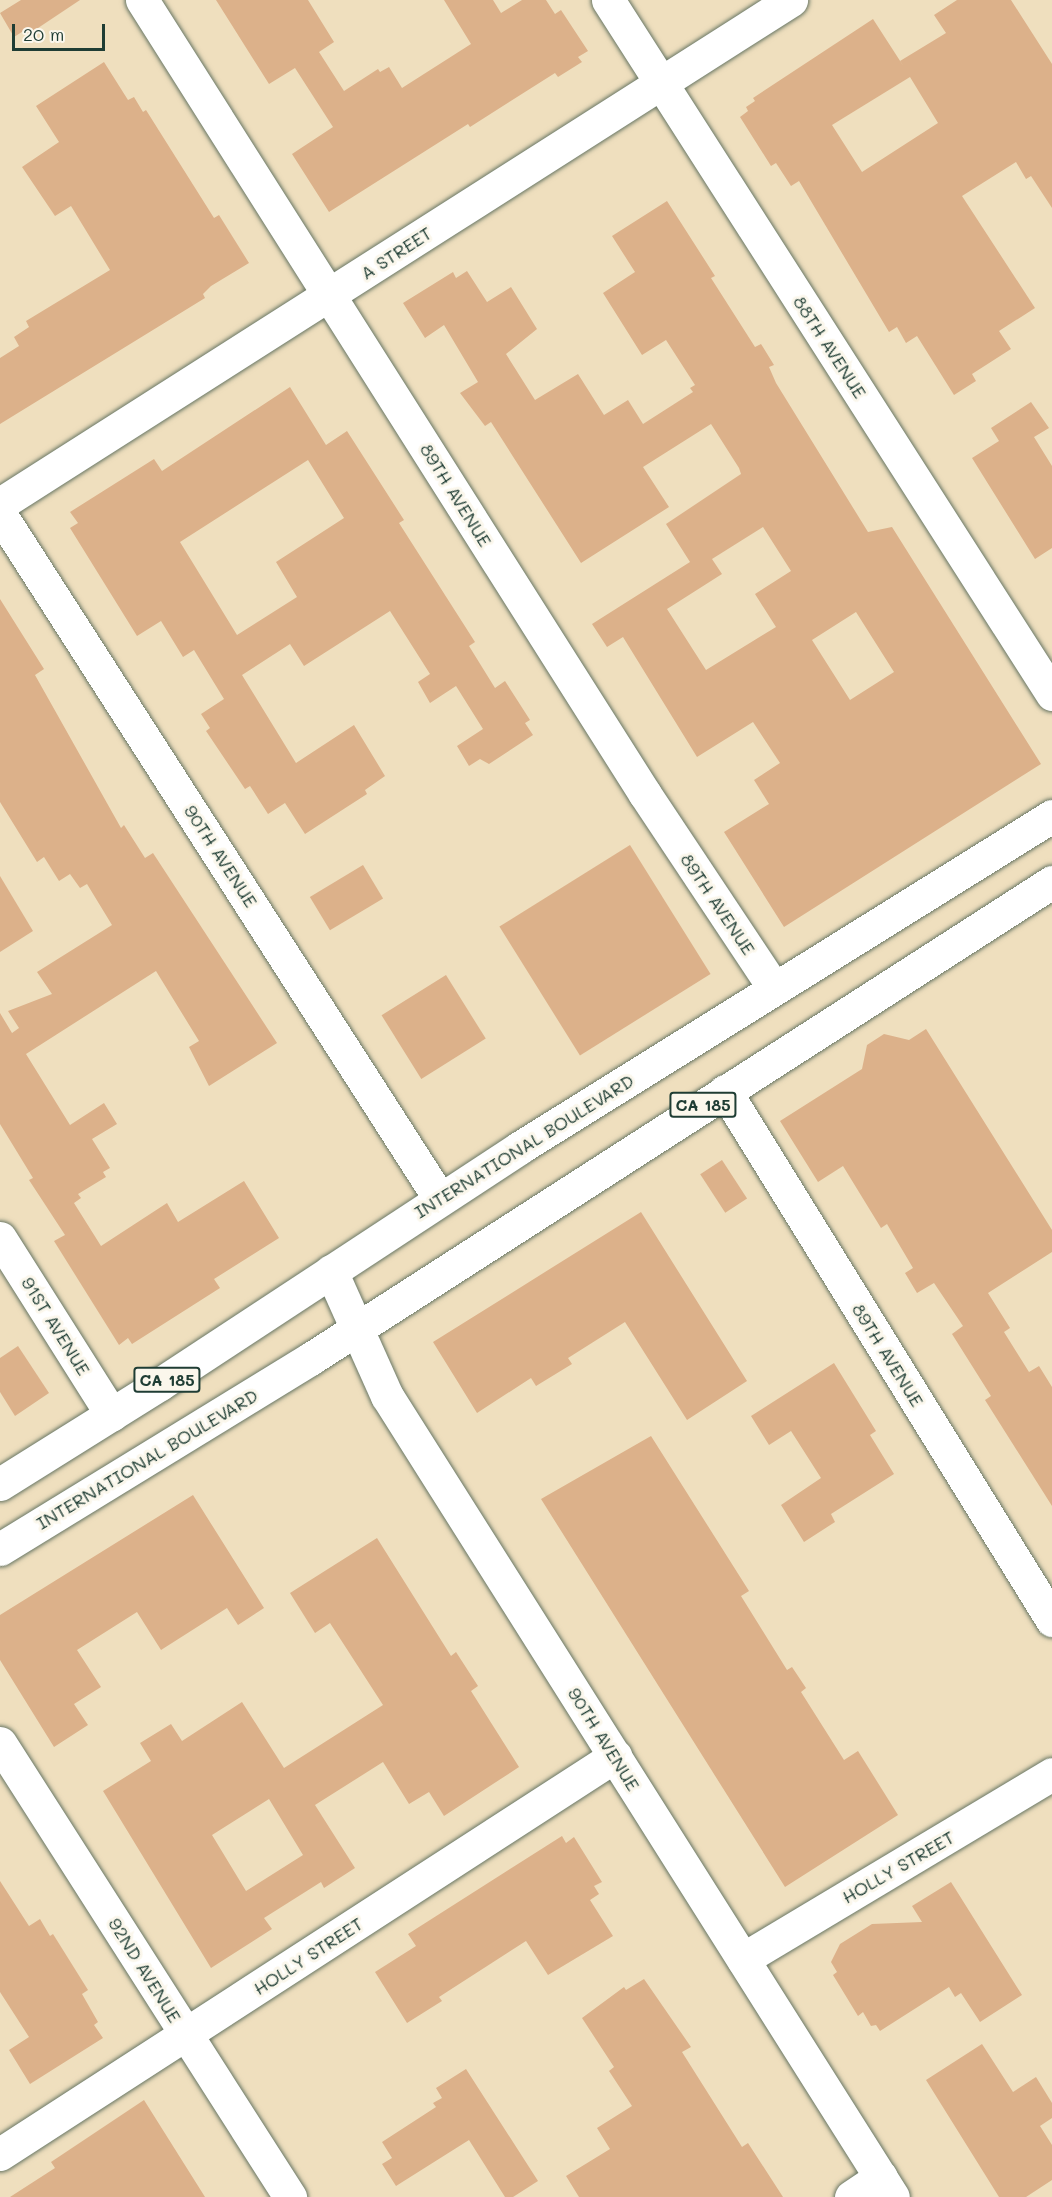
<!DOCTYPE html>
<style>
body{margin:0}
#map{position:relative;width:1052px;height:2197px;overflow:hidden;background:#efdfbe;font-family:Mali,sans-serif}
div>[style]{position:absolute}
.building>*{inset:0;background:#dcb18a;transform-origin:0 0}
.roads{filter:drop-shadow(0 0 2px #687664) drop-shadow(0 0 2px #687664)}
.minor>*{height:33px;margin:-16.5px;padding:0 16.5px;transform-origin:16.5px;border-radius:16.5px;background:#fff}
.major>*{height:33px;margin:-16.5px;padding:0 16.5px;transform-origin:16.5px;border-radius:16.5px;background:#fff}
span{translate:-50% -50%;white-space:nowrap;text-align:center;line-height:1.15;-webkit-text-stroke:6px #fbf7ec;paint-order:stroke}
.shield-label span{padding:2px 4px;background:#fbf7ec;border:2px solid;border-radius:4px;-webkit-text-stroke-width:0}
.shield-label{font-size:16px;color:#1f3d34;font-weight:700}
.street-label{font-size:18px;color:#1f3d34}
.scale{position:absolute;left:12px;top:24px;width:93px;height:27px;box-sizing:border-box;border:3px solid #1f3d34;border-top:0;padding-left:8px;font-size:18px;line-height:21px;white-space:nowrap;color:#1f3d34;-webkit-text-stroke:4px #fbf7ec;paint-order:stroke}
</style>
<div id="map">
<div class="building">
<i style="clip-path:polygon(21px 0,80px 0,29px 34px,25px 30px,14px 37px,0 13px)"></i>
<i style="clip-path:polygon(216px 0,308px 0,334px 42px,319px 52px,344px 91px,378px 69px,380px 72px,389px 67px,402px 88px,471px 44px,444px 0,493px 0,501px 13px,522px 0,546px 0,555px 14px,561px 10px,588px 51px,578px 57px,582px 62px,558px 77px,555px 73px,470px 127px,468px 124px,329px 212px,292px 154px,333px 127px,295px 68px,269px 84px)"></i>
<i style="clip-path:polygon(evenodd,957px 0,1011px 0,1052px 64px,1052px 208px,1031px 176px,1026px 179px,1016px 162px,962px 196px,1035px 308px,999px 331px,1011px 349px,972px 374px,976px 381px,954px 395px,917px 336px,906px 343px,897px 327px,889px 332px,799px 181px,791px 186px,776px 163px,771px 166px,740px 117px,748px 111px,746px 107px,755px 101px,753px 98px,873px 19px,904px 67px,900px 61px,946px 33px,934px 15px,957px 0,910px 77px,938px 123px,862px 172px,832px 125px,910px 77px)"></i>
<i style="clip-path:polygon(104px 62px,128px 100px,134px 97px,143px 112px,146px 110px,214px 218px,219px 215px,249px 263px,211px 286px,203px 294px,205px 298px,0 424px,0 358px,19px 346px,14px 337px,29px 327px,26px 321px,110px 270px,71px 206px,55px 216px,22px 167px,59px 142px,36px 106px)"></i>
<i style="clip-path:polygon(evenodd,667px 201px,715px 276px,711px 278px,755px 347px,761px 344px,774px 365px,769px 367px,776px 383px,868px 532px,892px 527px,1041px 764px,784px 927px,724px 832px,769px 804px,754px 780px,780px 763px,753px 722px,697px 757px,623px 637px,607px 647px,592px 624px,690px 562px,666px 524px,741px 474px,739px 468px,711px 424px,643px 467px,669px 507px,581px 563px,491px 422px,485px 426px,460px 393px,478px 382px,444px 325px,425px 338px,403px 303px,453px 272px,456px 278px,467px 271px,487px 302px,511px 287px,537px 329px,506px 354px,535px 400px,578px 374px,604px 415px,628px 400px,643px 424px,693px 392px,690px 388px,695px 385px,666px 340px,642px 355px,603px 293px,635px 272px,612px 236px,667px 201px,763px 527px,791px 571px,755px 594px,776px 627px,706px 670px,667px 609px,722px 574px,712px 559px,763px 527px,667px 201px,856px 612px,894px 672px,850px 700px,812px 640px,856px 612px)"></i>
<i style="clip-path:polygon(evenodd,290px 387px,326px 445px,347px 431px,404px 520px,399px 523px,475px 642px,469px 646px,495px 688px,505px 681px,530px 720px,525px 723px,533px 735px,489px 764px,480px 759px,469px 766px,457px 746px,483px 729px,456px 686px,430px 703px,418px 682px,430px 674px,390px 611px,304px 666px,290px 644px,242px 675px,296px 763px,354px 725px,385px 776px,365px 790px,367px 794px,305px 834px,285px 803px,268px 814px,250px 786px,245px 789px,206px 731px,210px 728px,201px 714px,224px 699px,194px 650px,183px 657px,161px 621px,137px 636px,70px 528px,78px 523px,70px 512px,154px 459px,162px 471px,290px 387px,308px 460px,344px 518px,276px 562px,297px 597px,237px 635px,180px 542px,308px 460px)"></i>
<i style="clip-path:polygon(1031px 402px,1049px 428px,1034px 437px,1052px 466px,1052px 548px,1035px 559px,972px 458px,999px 441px,991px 428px)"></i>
<i style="clip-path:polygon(0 599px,44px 669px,35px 675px,121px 828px,124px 825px,145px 858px,153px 853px,277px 1043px,209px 1086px,189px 1047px,199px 1041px,156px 971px,26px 1054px,70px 1125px,104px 1103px,117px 1124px,92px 1139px,110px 1168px,103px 1172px,106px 1177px,78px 1194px,81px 1198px,74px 1203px,101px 1246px,167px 1203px,178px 1222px,244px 1181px,279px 1238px,214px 1279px,220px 1288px,132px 1344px,128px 1338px,119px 1345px,54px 1241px,65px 1235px,29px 1180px,33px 1178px,0 1124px,0 1013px,12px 1033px,19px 1028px,8px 1011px,52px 994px,37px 972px,112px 925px,87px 884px,80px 888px,70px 874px,59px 881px,44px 857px,37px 862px,0 802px)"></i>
<i style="left:630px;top:845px;width:152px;height:154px;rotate:58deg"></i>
<i style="left:363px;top:865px;width:39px;height:62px;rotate:59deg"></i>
<i style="clip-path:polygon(0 876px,33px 931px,0 952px)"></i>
<i style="left:446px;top:975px;width:75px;height:76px;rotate:58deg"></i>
<i style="clip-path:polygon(926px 1029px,1052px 1230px,1052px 1252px,988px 1293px,1010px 1328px,1004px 1332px,1029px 1372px,1039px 1366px,1052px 1387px,1052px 1506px,985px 1400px,991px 1396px,952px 1334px,963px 1326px,934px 1283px,917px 1293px,905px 1273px,913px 1268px,887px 1224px,881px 1228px,843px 1166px,818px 1182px,780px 1121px,862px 1069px,867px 1045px,884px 1034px,909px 1040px)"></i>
<i style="left:722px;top:1160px;width:46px;height:26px;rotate:57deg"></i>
<i style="clip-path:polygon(641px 1212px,747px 1381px,687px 1420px,625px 1322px,568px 1358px,572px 1364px,536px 1386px,531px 1378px,477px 1413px,433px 1342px)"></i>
<i style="clip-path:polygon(18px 1346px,49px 1393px,15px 1416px,0 1392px,0 1358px)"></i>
<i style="clip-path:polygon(834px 1363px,876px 1431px,870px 1435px,894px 1474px,831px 1514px,835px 1522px,804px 1542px,781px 1505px,821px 1478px,791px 1431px,769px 1445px,751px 1416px)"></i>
<i style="clip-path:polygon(651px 1436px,749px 1591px,741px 1596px,787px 1670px,792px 1667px,806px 1688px,801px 1692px,844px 1760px,858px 1751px,898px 1815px,785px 1887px,541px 1499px)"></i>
<i style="clip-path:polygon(193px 1495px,264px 1608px,238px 1625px,227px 1608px,161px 1650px,137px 1612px,77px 1650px,101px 1687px,74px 1704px,88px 1725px,54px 1747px,0 1660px,0 1615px)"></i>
<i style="clip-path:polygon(evenodd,377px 1538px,451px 1656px,456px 1652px,478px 1686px,471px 1691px,519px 1767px,444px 1816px,429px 1792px,409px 1804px,383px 1762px,315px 1805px,355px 1868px,324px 1888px,321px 1882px,264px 1918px,272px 1929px,211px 1968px,103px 1791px,151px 1761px,140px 1743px,171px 1724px,182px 1741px,242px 1702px,284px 1768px,383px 1705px,330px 1623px,315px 1633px,290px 1593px,377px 1538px,269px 1799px,303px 1855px,246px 1891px,212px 1835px,269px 1799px)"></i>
<i style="clip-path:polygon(562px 1836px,566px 1843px,574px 1837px,602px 1882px,594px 1886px,599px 1894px,590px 1900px,613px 1936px,548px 1975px,526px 1941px,439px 1997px,442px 2001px,407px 2023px,375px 1972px,416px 1946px,408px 1934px)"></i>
<i style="clip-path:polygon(0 1881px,29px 1926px,40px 1919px,50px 1936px,53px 1934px,88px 1990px,82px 1994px,98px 2022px,94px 2025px,103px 2038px,30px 2084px,9px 2050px,29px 2037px,0 1992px)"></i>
<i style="clip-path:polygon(951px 1882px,1022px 1995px,980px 2022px,961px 1993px,955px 1997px,949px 1987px,880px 2031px,876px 2025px,871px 2026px,863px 2012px,858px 2016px,833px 1975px,837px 1972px,831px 1962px,840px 1944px,872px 1924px,922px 1922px,912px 1906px)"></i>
<i style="clip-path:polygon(644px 1979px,691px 2047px,682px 2052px,742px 2147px,748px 2143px,783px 2197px,579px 2197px,566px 2176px,610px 2149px,597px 2128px,632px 2106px,609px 2071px,614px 2067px,582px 2018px,624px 1987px,626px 1990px)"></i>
<i style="clip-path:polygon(982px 2044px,1013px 2092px,1036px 2077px,1052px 2103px,1052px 2118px,1040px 2126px,1052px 2145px,1052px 2180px,1026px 2197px,999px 2197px,926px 2080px)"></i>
<i style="clip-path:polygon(466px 2069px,538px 2181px,513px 2197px,505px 2197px,469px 2140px,396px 2186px,382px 2164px,392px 2158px,382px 2142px,436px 2107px,433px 2103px,442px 2098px,436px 2088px)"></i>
<i style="clip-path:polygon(144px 2100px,205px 2197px,10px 2197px,55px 2168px,51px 2162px)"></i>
</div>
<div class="roads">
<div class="minor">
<i style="left:142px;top:0;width:940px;rotate:57.65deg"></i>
<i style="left:645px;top:794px;width:232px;rotate:56.4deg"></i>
<i style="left:608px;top:0;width:824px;rotate:57.39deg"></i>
<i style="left:0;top:504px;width:938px;rotate:-32.5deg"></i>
<i style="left:0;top:514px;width:814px;rotate:57.29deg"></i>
<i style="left:725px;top:1091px;width:622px;rotate:58.28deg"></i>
<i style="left:0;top:1238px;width:209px;rotate:57.7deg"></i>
<i style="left:331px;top:1271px;width:137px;rotate:65.9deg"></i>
<i style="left:387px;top:1396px;width:947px;rotate:57.72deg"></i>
<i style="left:0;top:1743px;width:539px;rotate:57.43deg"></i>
<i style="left:743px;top:1959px;width:360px;rotate:-30.9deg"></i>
<i style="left:0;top:2154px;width:733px;rotate:-32.91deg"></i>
<i style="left:851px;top:2197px;width:36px;rotate:-34deg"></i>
</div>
<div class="major">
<i style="left:0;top:1484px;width:189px;rotate:-32deg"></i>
<i style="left:160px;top:1384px;width:430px;rotate:-33.3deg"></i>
<i style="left:519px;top:1148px;width:628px;rotate:-31.92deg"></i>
<i style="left:0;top:1549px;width:364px;rotate:-31.5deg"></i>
<i style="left:310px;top:1359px;width:882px;rotate:-32.74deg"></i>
</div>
</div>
<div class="shield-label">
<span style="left:703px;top:1105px">CA 185</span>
<span style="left:167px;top:1380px">CA 185</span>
</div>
<div class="street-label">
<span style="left:396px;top:253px;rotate:-33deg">A STREET</span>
<span style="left:830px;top:347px;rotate:57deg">88TH AVENUE</span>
<span style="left:456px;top:495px;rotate:58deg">89TH AVENUE</span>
<span style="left:221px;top:856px;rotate:57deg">90TH AVENUE</span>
<span style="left:718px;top:904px;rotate:56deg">89TH AVENUE</span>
<span style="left:524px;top:1146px;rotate:-32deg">INTERNATIONAL BOULEVARD</span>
<span style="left:56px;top:1326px;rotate:58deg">91ST AVENUE</span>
<span style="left:888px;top:1355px;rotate:58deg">89TH AVENUE</span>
<span style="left:147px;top:1459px;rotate:-31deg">INTERNATIONAL BOULEVARD</span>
<span style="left:604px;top:1739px;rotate:58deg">90TH AVENUE</span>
<span style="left:898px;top:1867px;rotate:-30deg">HOLLY STREET</span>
<span style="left:308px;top:1956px;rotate:-33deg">HOLLY STREET</span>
<span style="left:145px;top:1970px;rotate:58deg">92ND AVENUE</span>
</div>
<div class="scale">20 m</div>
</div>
